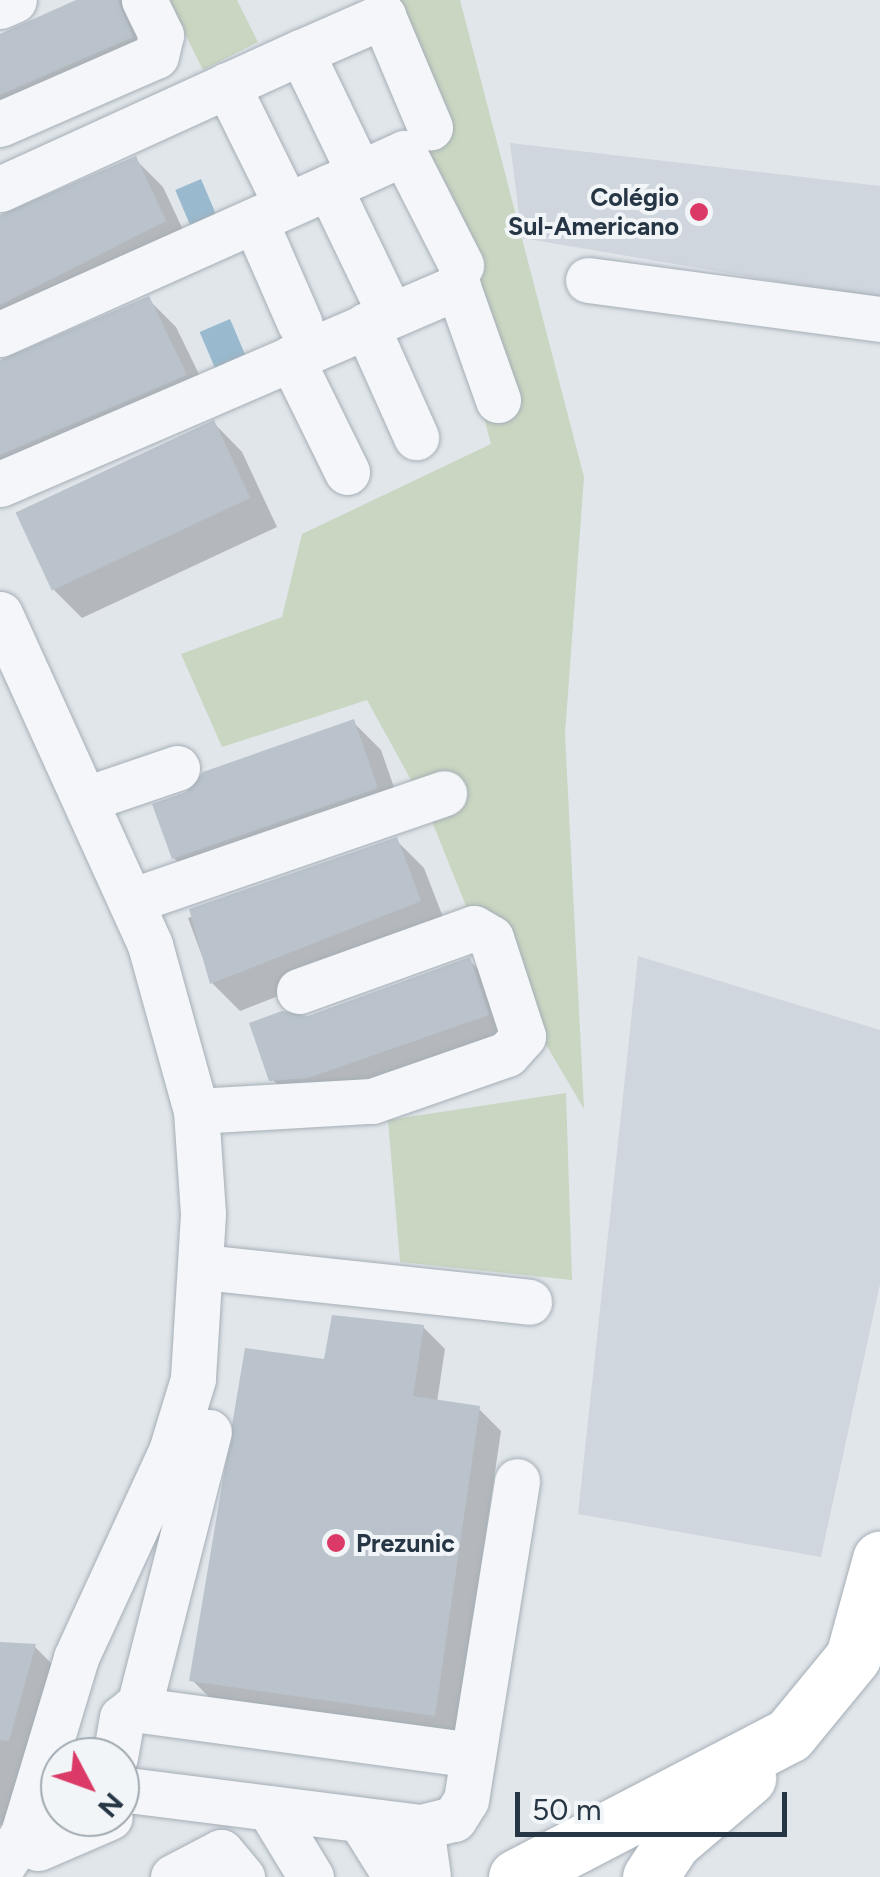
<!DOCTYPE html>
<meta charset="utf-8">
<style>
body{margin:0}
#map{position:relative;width:880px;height:1877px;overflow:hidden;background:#e1e6eb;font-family:Figtree,sans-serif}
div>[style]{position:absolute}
.built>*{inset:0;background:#cfd6dd}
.green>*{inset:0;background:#c9d6c1}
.water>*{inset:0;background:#98b9ce;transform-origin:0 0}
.shadow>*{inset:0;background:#0003}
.building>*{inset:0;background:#bac3cb;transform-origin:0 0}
.roads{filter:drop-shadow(0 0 2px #a5aeb6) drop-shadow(0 0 2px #a5aeb6)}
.minor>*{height:45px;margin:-22.5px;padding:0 22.5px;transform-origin:22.5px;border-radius:22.5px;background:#f4f6f9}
.major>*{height:55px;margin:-27.5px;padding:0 27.5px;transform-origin:27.5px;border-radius:27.5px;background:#fff}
.dots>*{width:28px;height:28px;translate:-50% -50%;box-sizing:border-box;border:5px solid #f1f5f8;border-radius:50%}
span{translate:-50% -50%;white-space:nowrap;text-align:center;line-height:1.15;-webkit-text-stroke:8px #f1f5f8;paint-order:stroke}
.poi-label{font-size:25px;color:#273644;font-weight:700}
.right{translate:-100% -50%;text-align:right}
.left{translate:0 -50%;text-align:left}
.north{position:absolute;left:40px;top:1737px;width:100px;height:100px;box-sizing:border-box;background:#f1f5f8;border:2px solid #a0a9b0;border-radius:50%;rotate:131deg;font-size:28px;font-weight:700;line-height:40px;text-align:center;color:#273644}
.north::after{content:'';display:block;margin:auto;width:35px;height:45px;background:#db3a67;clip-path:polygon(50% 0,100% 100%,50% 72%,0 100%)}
.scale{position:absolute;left:515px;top:1792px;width:272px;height:45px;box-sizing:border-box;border:5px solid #273644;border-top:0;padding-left:12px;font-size:30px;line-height:35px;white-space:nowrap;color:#273644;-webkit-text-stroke:8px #f1f5f8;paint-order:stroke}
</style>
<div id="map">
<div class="built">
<i style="clip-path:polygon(510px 143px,880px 186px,880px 299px,522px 238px)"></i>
<i style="clip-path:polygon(638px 956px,880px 1030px,880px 1284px,821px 1557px,578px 1514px)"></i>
</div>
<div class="green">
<i style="clip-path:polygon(168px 0,237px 0,258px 42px,203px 70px)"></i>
<i style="clip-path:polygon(375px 0,460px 0,584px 477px,565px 734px,584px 1109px,470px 916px,427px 809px,367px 700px,222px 747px,181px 654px,282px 617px,302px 534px,491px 444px)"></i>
<i style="clip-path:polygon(566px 1093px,572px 1280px,400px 1262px,388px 1120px)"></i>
</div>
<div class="water">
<i style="left:201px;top:179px;width:51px;height:28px;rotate:67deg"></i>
<i style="left:230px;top:319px;width:48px;height:33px;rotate:67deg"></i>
</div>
<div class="shadow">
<i style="clip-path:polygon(82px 0,140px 0,159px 66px,0 140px,0 37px)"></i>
<i style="clip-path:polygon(135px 159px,163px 187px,192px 249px,0 346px,0 219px)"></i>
<i style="clip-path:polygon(148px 299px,176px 327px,213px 403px,0 475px,0 362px)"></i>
<i style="clip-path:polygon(214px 423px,242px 452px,277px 527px,82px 618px,54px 590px)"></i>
<i style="clip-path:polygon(353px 722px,381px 750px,404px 816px,202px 886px,174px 858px)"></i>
<i style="clip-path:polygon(396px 840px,424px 868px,448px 930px,240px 1011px,212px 983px,188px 918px)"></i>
<i style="clip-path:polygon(469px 960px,497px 988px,515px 1043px,300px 1108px,272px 1079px)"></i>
<i style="clip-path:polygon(423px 1327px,445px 1349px,437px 1402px,479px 1409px,501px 1431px,456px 1737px,214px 1702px,192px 1680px,326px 1362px)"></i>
<i style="clip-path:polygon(0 1644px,35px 1647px,57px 1669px,18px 1806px,0 1826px)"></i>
</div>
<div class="building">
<i style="clip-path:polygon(76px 0,118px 0,133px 37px,0 95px,0 34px)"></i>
<i style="clip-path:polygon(136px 156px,166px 221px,0 305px,0 215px)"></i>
<i style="clip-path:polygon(149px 296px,187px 375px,0 455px,0 360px)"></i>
<i style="left:214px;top:420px;width:86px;height:219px;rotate:65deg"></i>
<i style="clip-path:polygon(354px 719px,378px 788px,172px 859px,152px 804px,186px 792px,203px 772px)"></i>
<i style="clip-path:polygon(397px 837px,421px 901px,210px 984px,189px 909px)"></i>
<i style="clip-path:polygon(470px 957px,489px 1015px,308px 1078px,269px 1081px,249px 1023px,282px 1011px,308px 1016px)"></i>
<i style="clip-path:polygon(332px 1315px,424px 1325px,413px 1396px,480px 1406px,435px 1716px,189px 1681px,245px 1348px,324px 1359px)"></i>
<i style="clip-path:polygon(0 1642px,36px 1644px,9px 1741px,0 1740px)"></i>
</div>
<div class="roads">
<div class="minor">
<i style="left:0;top:6px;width:15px;rotate:-23deg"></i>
<i style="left:301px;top:52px;width:90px;rotate:-23.7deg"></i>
<i style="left:383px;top:16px;width:121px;rotate:67.1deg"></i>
<i style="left:227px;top:85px;width:117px;rotate:63.7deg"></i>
<i style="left:0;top:124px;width:170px;rotate:-23.6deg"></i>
<i style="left:156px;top:56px;width:22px;rotate:-77deg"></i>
<i style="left:161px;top:35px;width:39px;rotate:-116deg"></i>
<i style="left:329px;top:187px;width:82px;rotate:-24.4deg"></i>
<i style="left:404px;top:153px;width:126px;rotate:63deg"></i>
<i style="left:0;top:189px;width:331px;rotate:-24.5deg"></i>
<i style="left:301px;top:52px;width:118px;rotate:64.3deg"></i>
<i style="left:255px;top:221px;width:112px;rotate:66.4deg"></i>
<i style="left:588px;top:280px;width:295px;rotate:7.6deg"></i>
<i style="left:366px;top:325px;width:123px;rotate:65.9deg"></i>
<i style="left:0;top:334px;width:360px;rotate:-24.1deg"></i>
<i style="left:329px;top:187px;width:120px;rotate:64.3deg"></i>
<i style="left:291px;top:358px;width:127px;rotate:63.8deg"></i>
<i style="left:0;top:484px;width:499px;rotate:-23.3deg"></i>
<i style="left:458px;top:287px;width:120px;rotate:70.5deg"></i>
<i style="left:0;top:614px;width:363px;rotate:65.6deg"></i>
<i style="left:150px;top:945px;width:172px;rotate:74.5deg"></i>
<i style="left:196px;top:1111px;width:103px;rotate:86.1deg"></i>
<i style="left:203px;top:1214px;width:165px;rotate:93.5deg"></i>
<i style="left:193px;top:1379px;width:75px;rotate:107deg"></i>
<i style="left:171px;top:1451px;width:228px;rotate:114.7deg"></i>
<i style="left:76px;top:1658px;width:184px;rotate:106.8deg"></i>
<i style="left:23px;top:1834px;width:42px;rotate:123.3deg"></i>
<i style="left:89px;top:798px;width:93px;rotate:-18.8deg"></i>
<i style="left:134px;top:900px;width:328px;rotate:-19deg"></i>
<i style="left:196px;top:1111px;width:176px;rotate:-3.3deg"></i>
<i style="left:372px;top:1101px;width:143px;rotate:-19.2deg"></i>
<i style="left:507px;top:1054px;width:24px;rotate:-48deg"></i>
<i style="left:523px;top:1036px;width:103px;rotate:-108.1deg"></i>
<i style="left:491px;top:938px;width:20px;rotate:-150deg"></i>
<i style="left:474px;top:928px;width:186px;rotate:160.2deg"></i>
<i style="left:203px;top:1267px;width:328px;rotate:6.1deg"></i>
<i style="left:138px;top:1710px;width:287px;rotate:-75.7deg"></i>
<i style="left:115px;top:1757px;width:40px;rotate:-80deg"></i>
<i style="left:122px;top:1718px;width:14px;rotate:-39deg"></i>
<i style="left:133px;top:1709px;width:343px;rotate:7.7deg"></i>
<i style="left:120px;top:1789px;width:303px;rotate:7.2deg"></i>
<i style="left:421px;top:1827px;width:50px;rotate:82deg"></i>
<i style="left:269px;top:1808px;width:81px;rotate:58.7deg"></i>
<i style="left:361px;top:1821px;width:66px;rotate:58deg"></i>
<i style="left:421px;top:1827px;width:34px;rotate:-14deg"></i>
<i style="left:454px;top:1819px;width:22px;rotate:-58deg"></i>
<i style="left:466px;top:1800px;width:323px;rotate:-80.9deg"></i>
<i style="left:38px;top:1848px;width:78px;rotate:-23.3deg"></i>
<i style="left:173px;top:1877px;width:54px;rotate:-27.5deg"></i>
<i style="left:221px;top:1852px;width:33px;rotate:50deg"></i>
</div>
<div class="major">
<i style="left:516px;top:1877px;width:308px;rotate:-27.5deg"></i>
<i style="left:789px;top:1735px;width:101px;rotate:-50.6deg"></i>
<i style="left:853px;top:1657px;width:102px;rotate:-74.6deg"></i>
<i style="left:650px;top:1877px;width:42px;rotate:-56.7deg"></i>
<i style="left:673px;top:1842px;width:99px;rotate:-40.5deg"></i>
</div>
</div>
<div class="dots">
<i style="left:699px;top:212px;background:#db3a67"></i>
<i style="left:336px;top:1543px;background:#db3a67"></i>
</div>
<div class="poi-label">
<span class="right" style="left:679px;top:212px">Colégio<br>Sul-Americano</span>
<span class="left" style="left:356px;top:1543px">Prezunic</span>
</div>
<div class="north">N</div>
<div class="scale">50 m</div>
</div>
